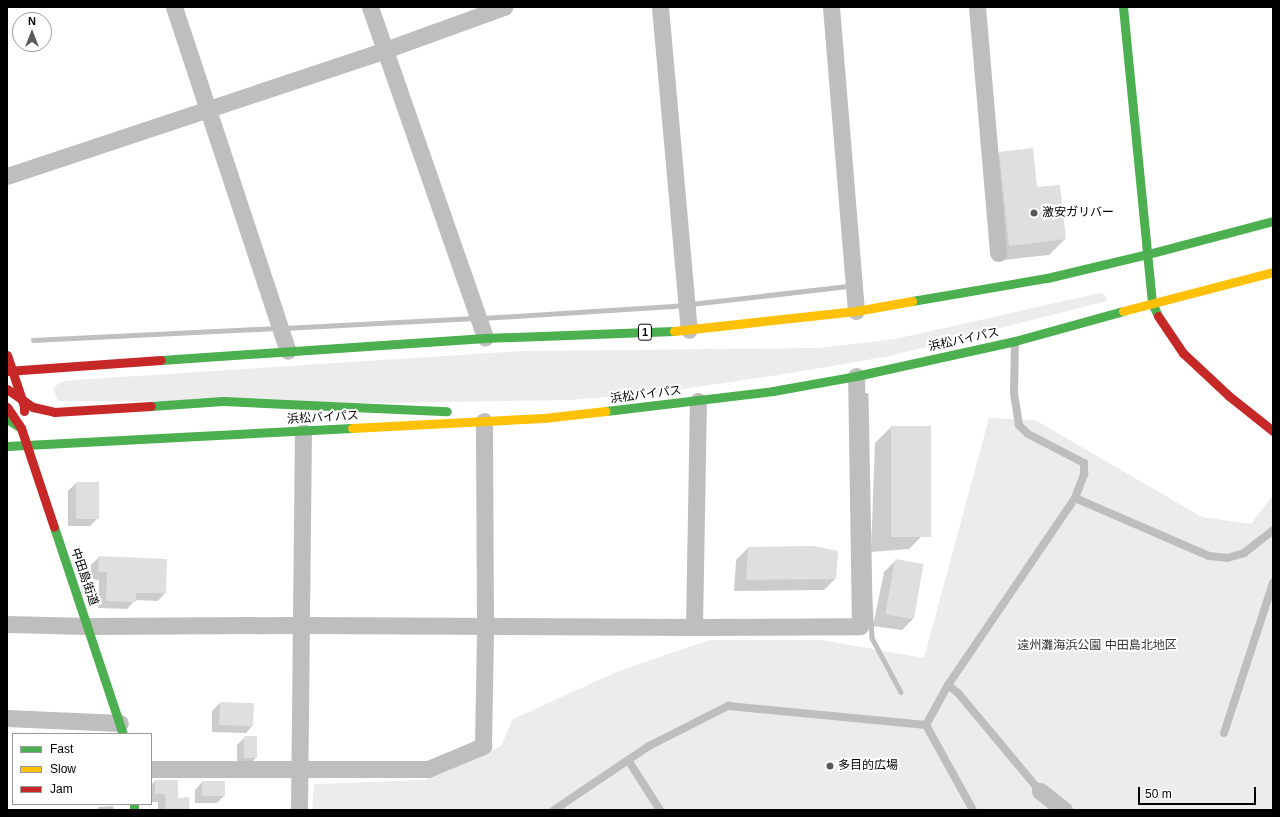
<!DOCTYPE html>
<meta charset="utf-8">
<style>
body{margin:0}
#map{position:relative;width:1280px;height:817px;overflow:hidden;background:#fff;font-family:Helvetica,"Noto Sans JP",sans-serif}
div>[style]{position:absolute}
.green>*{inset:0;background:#ececec}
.shadow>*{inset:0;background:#0003}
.stream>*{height:4.5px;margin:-2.25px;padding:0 2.25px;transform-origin:2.25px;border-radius:2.25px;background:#bfbfbf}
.building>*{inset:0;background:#dfdfdf;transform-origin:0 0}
.lane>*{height:8px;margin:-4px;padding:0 4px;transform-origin:4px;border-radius:4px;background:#bebebe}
.street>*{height:17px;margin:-8.5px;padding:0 8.5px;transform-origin:8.5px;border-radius:8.5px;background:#bebebe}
.fast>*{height:9px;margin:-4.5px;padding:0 4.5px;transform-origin:4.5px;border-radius:4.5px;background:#4caf50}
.slow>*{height:9px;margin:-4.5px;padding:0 4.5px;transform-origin:4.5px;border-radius:4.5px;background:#ffc107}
.jam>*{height:9px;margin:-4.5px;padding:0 4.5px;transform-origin:4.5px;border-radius:4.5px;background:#c62828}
.dots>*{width:11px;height:11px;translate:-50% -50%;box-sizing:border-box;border:2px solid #fff;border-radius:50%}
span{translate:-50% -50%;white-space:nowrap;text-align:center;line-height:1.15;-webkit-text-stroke:4px #fff;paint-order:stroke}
.shield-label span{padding:1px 3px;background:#fff;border:1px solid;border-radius:3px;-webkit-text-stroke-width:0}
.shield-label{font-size:11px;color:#000;font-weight:700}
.poi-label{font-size:12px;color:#000}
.left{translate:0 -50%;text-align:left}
.street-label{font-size:12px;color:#000}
.park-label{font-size:12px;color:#333}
.frame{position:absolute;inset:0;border:8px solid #000;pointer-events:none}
.legend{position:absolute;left:12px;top:733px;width:140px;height:72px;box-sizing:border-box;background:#fff;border:1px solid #999;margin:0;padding:5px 7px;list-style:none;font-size:12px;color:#000}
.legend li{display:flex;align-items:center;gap:8px;height:20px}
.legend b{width:20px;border:1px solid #999}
.north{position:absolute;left:12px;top:12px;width:40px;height:40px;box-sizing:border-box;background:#fff;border:1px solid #999;border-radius:50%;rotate:0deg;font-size:11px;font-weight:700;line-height:16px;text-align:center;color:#000}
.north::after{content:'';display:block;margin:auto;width:14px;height:18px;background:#595959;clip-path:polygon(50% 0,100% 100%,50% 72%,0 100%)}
.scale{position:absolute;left:1138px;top:787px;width:118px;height:18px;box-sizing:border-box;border:2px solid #000;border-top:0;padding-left:5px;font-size:12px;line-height:14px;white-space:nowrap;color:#000;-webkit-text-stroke:3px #fff;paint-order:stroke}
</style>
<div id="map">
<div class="green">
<i style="clip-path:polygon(1100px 293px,1105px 295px,1107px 301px,890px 356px,797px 372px,656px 393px,569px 400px,388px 403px,58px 401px,53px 389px,60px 382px,75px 380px,521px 351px,819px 348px,895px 339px)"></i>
<i style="clip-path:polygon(989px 418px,1035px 420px,1202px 517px,1251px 524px,1273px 495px,1273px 810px,312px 810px,314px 784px,425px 780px,501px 746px,513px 719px,621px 670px,710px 640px,822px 640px,924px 658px)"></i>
</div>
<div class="shadow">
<i style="clip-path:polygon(1000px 153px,1036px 188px,1065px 239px,1049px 255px,994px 261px,984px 169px)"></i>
<i style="clip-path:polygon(891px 427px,925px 533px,909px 549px,871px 552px,875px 443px)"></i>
<i style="clip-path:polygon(76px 483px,98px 518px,90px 526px,68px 526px,68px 491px)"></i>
<i style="clip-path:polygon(748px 548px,835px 579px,824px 590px,734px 591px,736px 560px)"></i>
<i style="clip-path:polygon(99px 557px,166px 560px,165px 593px,158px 601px,135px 600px,127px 609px,98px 608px,99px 580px,91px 579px,91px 565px)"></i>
<i style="clip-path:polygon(896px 560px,914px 618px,902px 630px,873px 626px,884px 572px)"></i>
<i style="clip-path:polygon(220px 703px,253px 725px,246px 733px,212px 732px,212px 711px)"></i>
<i style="clip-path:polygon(245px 737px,257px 757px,249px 765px,237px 765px,237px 745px)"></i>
<i style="clip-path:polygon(155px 781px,177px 781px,177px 799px,189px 810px,158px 810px,158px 802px,151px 802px,151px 785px)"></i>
<i style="clip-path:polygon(202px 782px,224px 782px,225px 795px,217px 803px,195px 803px,195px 790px)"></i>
<i style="clip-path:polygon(113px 806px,114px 810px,96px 810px,99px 807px)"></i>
</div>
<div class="stream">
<i style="left:482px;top:318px;width:191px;rotate:-3.6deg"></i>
<i style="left:673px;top:306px;width:176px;rotate:-6.5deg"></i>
<i style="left:284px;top:328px;width:191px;rotate:-3deg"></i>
<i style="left:33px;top:340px;width:244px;rotate:-2.8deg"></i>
<i style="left:866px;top:395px;width:205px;rotate:88.9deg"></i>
<i style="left:870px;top:600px;width:38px;rotate:87deg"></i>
<i style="left:872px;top:638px;width:61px;rotate:61.8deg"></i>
</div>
<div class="building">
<i style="clip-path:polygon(1033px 148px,1037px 187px,1060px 185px,1066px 239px,1009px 246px,999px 152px)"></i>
<i style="left:891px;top:426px;width:40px;height:111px"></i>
<i style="left:76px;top:482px;width:23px;height:37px"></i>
<i style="clip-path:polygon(814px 546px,838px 551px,836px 579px,746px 580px,748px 547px)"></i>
<i style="clip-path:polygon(99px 556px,167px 559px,166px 593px,136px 593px,136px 602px,106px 601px,107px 572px,98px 572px)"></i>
<i style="left:895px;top:559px;width:29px;height:56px;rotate:10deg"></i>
<i style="left:220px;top:702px;width:34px;height:23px;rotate:2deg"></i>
<i style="left:244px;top:736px;width:13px;height:22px"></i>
<i style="clip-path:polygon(155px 780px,178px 780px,178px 798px,189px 797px,190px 810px,166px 810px,165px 794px,155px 794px)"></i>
<i style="left:202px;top:781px;width:23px;height:15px"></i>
</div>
<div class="lane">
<i style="left:1075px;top:498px;width:146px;rotate:23.4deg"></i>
<i style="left:1209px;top:556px;width:18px;rotate:6deg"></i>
<i style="left:1227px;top:558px;width:18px;rotate:-16deg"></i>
<i style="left:1244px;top:553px;width:37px;rotate:-38deg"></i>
<i style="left:948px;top:685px;width:13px;rotate:39deg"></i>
<i style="left:958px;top:693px;width:128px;rotate:50.1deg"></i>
<i style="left:926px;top:725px;width:46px;rotate:-61.2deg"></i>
<i style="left:948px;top:685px;width:226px;rotate:-55.8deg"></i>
<i style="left:1075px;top:498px;width:26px;rotate:-69deg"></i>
<i style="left:1084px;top:474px;width:11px;rotate:-90deg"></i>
<i style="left:1084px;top:463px;width:63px;rotate:-152.6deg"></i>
<i style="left:1028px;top:434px;width:13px;rotate:-135deg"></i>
<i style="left:1019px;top:425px;width:32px;rotate:-99deg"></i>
<i style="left:1014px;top:393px;width:50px;rotate:-88.9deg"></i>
<i style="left:926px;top:725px;width:97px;rotate:61.1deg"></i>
<i style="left:1224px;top:733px;width:158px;rotate:-71.9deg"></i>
<i style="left:628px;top:760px;width:59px;rotate:57.4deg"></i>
<i style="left:554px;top:810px;width:115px;rotate:-34deg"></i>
<i style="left:649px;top:746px;width:89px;rotate:-26.9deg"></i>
<i style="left:728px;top:706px;width:199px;rotate:5.5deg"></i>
</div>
<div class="street">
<i style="left:174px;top:7px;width:362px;rotate:71.7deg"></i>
<i style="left:370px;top:7px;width:350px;rotate:70.8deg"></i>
<i style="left:660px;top:7px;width:324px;rotate:84.9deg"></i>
<i style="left:831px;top:7px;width:305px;rotate:85.3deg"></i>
<i style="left:977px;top:7px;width:247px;rotate:85.1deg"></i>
<i style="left:7px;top:176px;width:398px;rotate:-18.4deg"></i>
<i style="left:385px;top:50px;width:127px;rotate:-19.9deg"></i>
<i style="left:7px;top:624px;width:81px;rotate:1.4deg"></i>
<i style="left:88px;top:626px;width:212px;rotate:-0.3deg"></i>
<i style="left:300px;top:625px;width:394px;rotate:0.3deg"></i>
<i style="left:694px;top:627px;width:166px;rotate:-0.3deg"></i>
<i style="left:860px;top:626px;width:250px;rotate:-90.9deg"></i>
<i style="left:694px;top:627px;width:226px;rotate:-89deg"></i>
<i style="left:7px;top:718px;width:113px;rotate:2.5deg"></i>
<i style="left:151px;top:769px;width:277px"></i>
<i style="left:428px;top:769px;width:60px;rotate:-22.7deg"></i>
<i style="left:483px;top:746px;width:120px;rotate:-89deg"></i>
<i style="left:485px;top:626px;width:205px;rotate:-90.3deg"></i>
<i style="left:1040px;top:791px;width:31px;rotate:38deg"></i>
<i style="left:299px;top:810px;width:378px;rotate:-89.4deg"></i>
</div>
<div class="fast">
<i style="left:1123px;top:7px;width:297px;rotate:84.4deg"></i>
<i style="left:1152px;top:303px;width:14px;rotate:65deg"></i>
<i style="left:912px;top:301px;width:137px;rotate:-9.7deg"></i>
<i style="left:1047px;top:278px;width:104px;rotate:-13.4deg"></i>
<i style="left:1148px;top:254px;width:129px;rotate:-14.8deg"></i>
<i style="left:161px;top:360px;width:325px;rotate:-3.9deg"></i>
<i style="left:485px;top:338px;width:189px;rotate:-2.1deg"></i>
<i style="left:151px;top:406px;width:72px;rotate:-4deg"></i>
<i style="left:223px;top:401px;width:224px;rotate:2.6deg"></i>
<i style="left:606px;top:411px;width:168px;rotate:-6.8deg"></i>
<i style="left:773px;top:391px;width:84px;rotate:-10.2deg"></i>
<i style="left:856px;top:376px;width:163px;rotate:-12.4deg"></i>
<i style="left:1015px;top:341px;width:112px;rotate:-15.5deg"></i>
<i style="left:7px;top:419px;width:17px;rotate:33deg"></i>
<i style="left:7px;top:446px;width:345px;rotate:-3deg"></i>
<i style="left:54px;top:527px;width:218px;rotate:71.6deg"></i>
<i style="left:134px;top:804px;width:6px;rotate:90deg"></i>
</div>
<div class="slow">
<i style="left:1123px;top:311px;width:155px;rotate:-14.6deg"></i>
<i style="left:674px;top:331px;width:183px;rotate:-6.3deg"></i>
<i style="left:856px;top:311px;width:57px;rotate:-10.1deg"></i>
<i style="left:352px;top:428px;width:192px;rotate:-3deg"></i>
<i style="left:544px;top:418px;width:62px;rotate:-6.4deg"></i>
</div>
<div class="jam">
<i style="left:1158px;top:316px;width:45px;rotate:56deg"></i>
<i style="left:1183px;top:353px;width:63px;rotate:43.1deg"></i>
<i style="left:1229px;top:396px;width:56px;rotate:38.5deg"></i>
<i style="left:7px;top:355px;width:54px;rotate:71.6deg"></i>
<i style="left:24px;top:406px;width:5px;rotate:90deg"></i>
<i style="left:7px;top:371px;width:154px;rotate:-4.1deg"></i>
<i style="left:7px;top:389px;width:32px;rotate:35deg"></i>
<i style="left:33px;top:407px;width:22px;rotate:13deg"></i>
<i style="left:54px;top:412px;width:97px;rotate:-3.5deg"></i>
<i style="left:7px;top:407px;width:25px;rotate:56deg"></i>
<i style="left:21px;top:428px;width:104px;rotate:71.6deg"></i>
</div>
<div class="dots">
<i style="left:1034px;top:213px;background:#595959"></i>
<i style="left:830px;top:766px;background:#595959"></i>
</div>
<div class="shield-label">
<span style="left:645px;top:332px">1</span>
</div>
<div class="poi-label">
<span class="left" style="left:1042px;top:213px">激安ガリバー</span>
<span class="left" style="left:838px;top:766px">多目的広場</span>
</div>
<div class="street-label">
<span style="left:964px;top:340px;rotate:-12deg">浜松バイパス</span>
<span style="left:646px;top:395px;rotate:-7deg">浜松バイパス</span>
<span style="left:323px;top:418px;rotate:-3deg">浜松バイパス</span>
<span style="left:84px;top:577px;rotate:71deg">中田島街道</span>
</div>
<div class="park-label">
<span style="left:1097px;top:646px">遠州灘海浜公園 中田島北地区</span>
</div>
<div class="frame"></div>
<ul class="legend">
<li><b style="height:5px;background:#4caf50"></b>Fast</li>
<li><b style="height:5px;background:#ffc107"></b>Slow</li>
<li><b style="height:5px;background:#c62828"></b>Jam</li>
</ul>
<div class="north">N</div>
<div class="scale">50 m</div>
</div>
